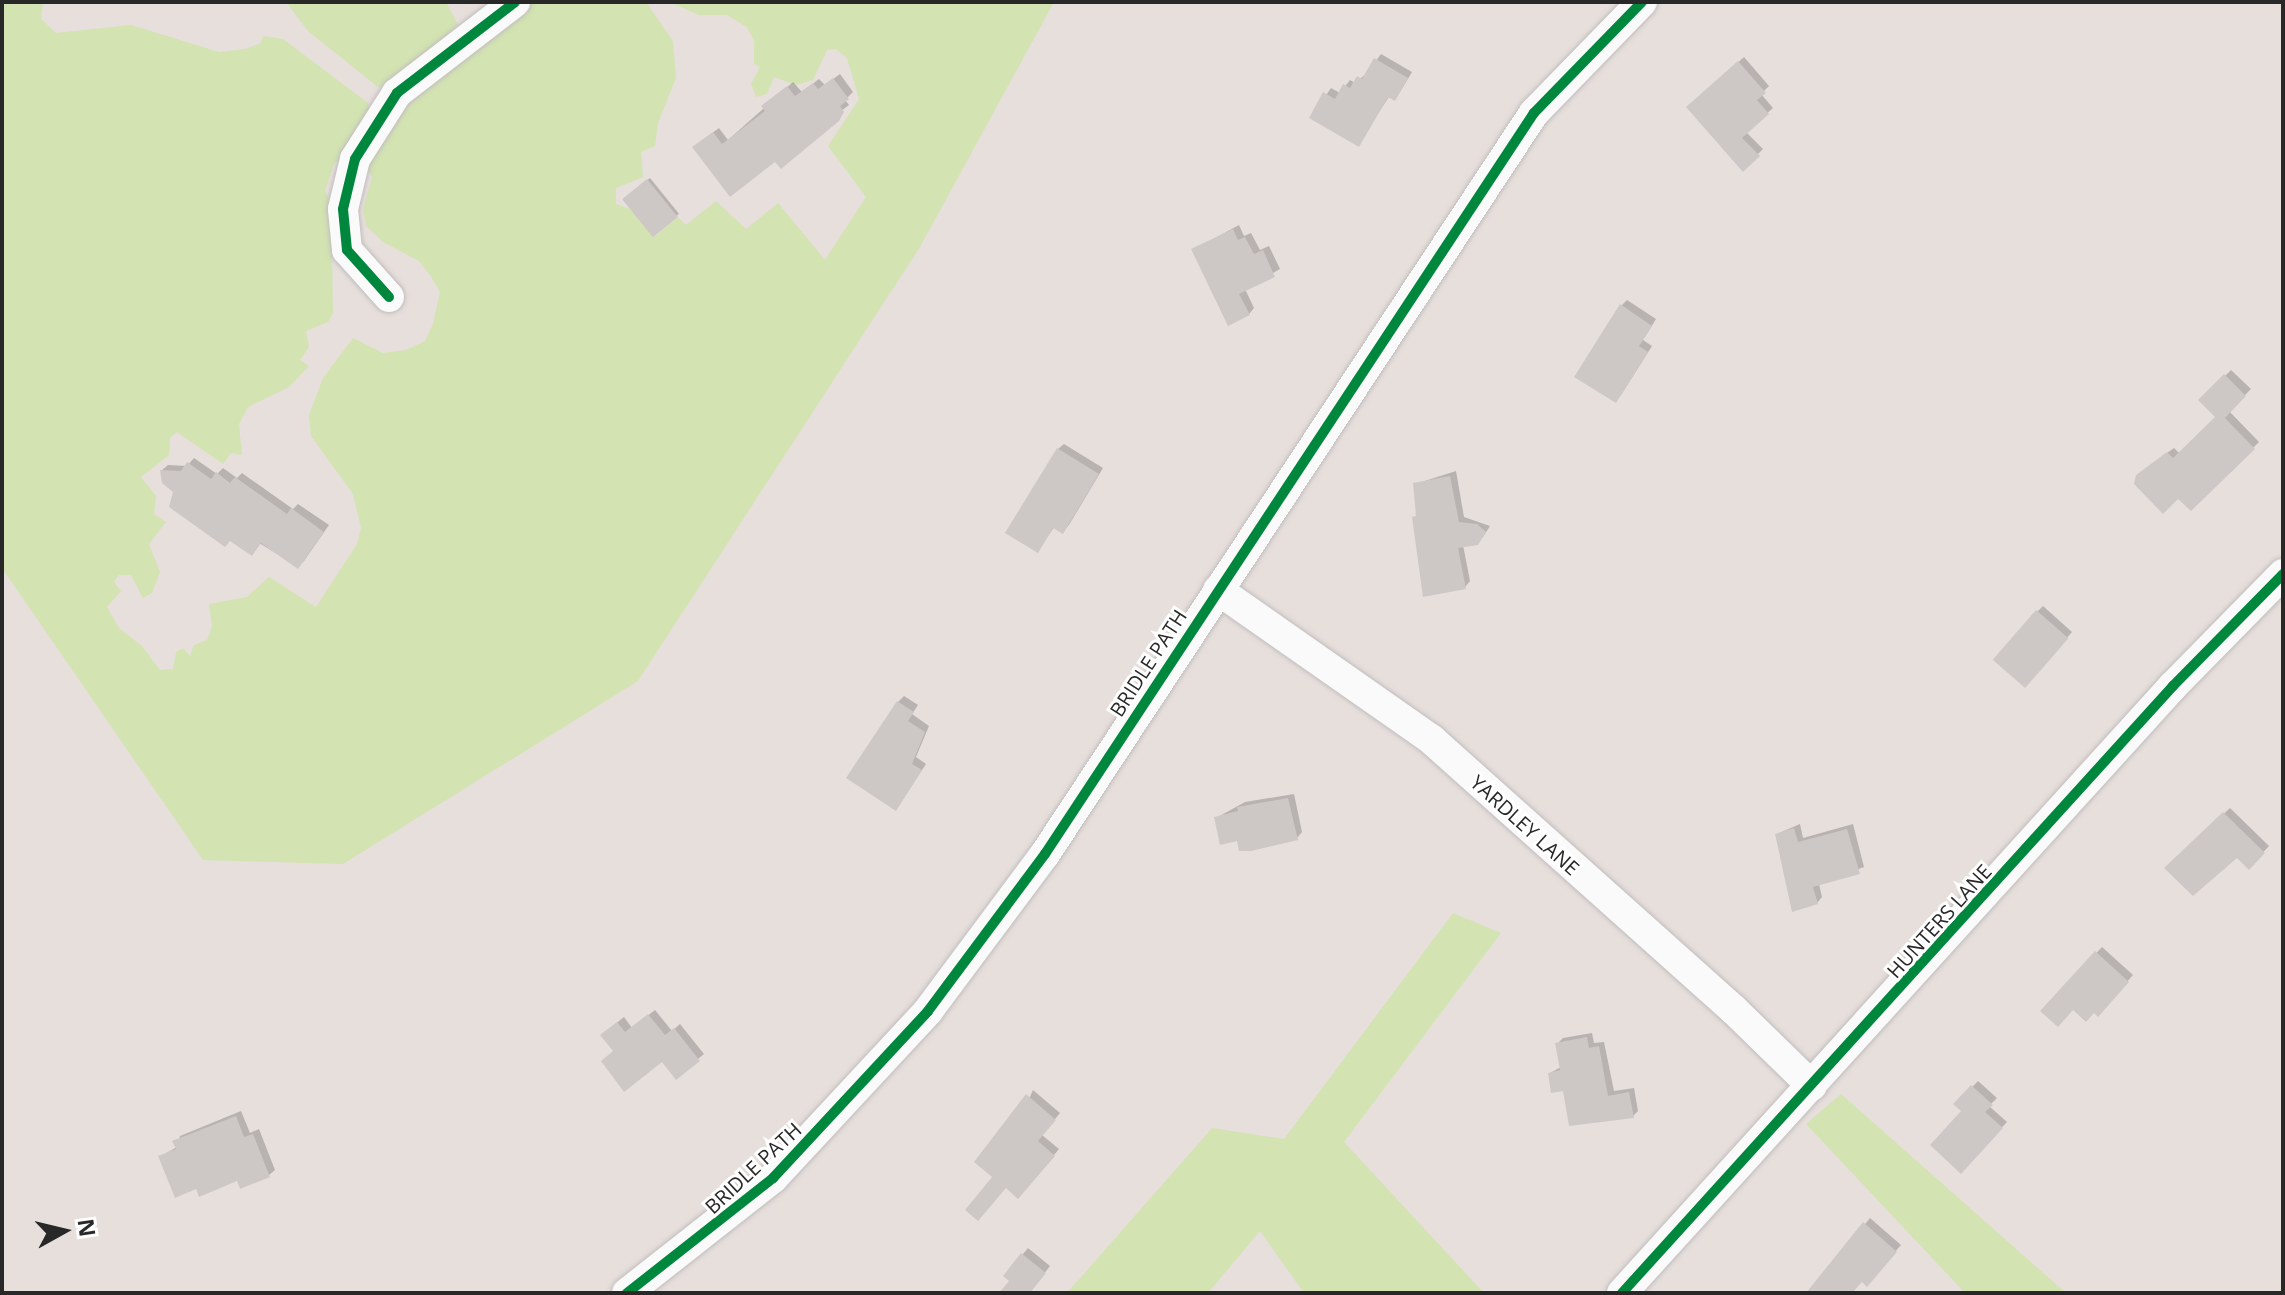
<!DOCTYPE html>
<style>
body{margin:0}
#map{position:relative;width:2285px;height:1295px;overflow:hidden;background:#e7dfdc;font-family:"Open Sans",sans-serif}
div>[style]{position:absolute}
.green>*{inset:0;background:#d3e3b2}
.shadow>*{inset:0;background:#0003;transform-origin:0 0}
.building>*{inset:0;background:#cdc8c6;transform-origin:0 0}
.roads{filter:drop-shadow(0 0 2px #c0bebe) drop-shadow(0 0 2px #c0bebe)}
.street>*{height:30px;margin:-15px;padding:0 15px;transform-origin:15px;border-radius:15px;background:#fbfafa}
.cycleway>*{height:10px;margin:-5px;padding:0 5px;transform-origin:5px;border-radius:5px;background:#00873e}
span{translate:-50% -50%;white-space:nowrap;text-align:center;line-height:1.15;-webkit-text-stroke:6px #fff;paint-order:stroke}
.street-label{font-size:20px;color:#282828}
.frame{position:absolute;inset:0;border:4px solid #282828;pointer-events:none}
.north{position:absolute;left:24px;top:1191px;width:80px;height:80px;-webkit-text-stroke:6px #fff;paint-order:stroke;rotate:82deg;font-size:22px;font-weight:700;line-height:32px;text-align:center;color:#282828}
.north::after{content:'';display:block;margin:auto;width:28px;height:36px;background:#282828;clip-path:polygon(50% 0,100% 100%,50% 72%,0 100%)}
</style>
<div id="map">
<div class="green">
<i style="clip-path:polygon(2px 2px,43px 2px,41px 19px,56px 33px,131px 25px,219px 52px,245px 49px,261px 43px,263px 36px,283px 39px,368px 103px,370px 111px,344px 157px,334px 164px,325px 191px,331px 202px,333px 313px,328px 322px,306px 331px,309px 347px,300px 360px,309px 366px,289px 387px,248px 407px,239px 424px,242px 455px,231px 453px,223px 464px,177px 432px,170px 438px,169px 455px,141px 477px,156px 496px,154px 514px,166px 522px,149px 544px,160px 572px,152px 593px,143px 598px,131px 575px,119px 575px,114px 582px,121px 591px,107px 607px,119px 628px,142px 646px,160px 670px,173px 669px,176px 652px,183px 648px,190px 656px,194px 645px,207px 640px,212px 626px,209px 604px,247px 597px,269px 577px,316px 607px,357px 544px,361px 528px,353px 494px,311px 436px,309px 415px,323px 378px,353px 338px,383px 353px,406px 350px,425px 341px,433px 324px,440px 292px,430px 275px,419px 261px,383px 242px,366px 226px,363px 210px,372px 177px,368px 170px,377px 143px,408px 100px,465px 52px,534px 2px,646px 2px,673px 41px,676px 78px,658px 123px,655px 146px,641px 152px,643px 177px,616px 188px,616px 204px,630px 209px,654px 237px,678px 217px,686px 225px,716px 201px,746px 229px,778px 203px,825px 260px,866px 197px,828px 146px,859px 99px,847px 58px,836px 49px,827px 50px,813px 80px,796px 85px,774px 77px,767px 94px,756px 97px,751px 84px,760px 67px,754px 64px,754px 41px,747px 27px,727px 15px,699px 15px,669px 2px,1054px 2px,920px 247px,638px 681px,343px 864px,203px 860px,2px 568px)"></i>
<i style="clip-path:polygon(286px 2px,446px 2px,458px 25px,385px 88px,378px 87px,308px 31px)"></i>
<i style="clip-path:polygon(1453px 913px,1501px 933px,1344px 1142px,1484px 1293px,1304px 1293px,1260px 1231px,1208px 1293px,1067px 1293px,1212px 1128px,1284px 1139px)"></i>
<i style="clip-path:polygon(1841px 1094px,2066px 1293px,1965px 1293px,1806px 1124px)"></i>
</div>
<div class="shadow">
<i style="clip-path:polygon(1381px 54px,1412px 72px,1400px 92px,1390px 95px,1358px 145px,1311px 117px,1331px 88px,1340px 93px,1350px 80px,1355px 83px,1367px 73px)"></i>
<i style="clip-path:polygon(1744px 57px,1769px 86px,1761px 94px,1773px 108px,1746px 132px,1763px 149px,1743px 169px,1689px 107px)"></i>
<i style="clip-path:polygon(840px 74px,853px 92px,845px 100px,849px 105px,776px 159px,700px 142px,719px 128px,728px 140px,793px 82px,802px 92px,819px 79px,825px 85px)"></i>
<i style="left:650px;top:178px;width:46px;height:33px;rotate:51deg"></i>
<i style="clip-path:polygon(1239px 225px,1244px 236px,1251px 233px,1260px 250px,1269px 246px,1280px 269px,1245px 289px,1254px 308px,1249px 314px,1193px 250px)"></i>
<i style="clip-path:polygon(1627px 300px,1656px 319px,1643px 340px,1652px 346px,1621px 395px,1621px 306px)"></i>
<i style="clip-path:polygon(2231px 370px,2251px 389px,2229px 411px,2259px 442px,2191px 509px,2145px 469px,2174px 448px,2180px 454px,2217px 417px,2201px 400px)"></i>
<i style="clip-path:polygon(1064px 444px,1103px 468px,1069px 525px,1063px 531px,1055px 526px,1038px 550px,1058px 449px)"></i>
<i style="clip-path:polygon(194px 458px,217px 474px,223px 468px,237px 478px,242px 473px,293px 509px,298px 504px,329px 525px,304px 561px,298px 567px,175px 491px,162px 470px,168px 465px,187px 466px)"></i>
<i style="clip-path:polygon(1456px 471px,1464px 517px,1490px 526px,1483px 537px,1463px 545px,1470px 581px,1465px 587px,1414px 518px,1418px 514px,1415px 484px)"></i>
<i style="clip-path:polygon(2043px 606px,2072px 632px,2030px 680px,2037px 612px)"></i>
<i style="clip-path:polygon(904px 696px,918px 705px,912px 714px,929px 726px,916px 757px,926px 764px,901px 802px,898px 702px)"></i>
<i style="clip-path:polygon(1294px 794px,1302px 832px,1297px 838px,1238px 839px,1216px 818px,1245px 802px)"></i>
<i style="clip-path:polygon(2230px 808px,2269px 846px,2249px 867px,2237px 856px,2166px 868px)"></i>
<i style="clip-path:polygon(1800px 824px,1803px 838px,1853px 824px,1864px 867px,1819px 884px,1822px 897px,1817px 903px,1777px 834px)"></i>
<i style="clip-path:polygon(2102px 947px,2133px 975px,2098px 1014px,2073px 1007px,2043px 1010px)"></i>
<i style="clip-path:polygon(655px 1010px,672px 1031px,680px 1024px,704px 1054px,698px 1059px,615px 1051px,608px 1030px,624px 1017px,632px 1028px)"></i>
<i style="clip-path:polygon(1592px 1033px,1594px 1043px,1604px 1042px,1614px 1091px,1634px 1088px,1638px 1111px,1633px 1116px,1565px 1088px,1550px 1073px,1561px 1067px,1557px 1044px,1563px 1038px)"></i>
<i style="clip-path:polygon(1978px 1081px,1997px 1098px,1989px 1106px,2007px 1122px,1961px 1171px,1964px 1111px,1956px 1104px)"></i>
<i style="clip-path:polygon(1033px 1090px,1060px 1113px,1042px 1135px,1059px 1149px,1024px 1191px,994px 1177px)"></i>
<i style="clip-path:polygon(241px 1111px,250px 1133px,259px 1129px,275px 1170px,269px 1175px,241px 1187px,238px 1179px,198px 1186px,161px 1156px,177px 1147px,180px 1136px)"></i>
<i style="clip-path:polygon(1870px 1218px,1901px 1245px,1872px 1278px,1862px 1279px,1850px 1293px,1823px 1293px,1815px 1286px)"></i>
<i style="clip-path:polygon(1028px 1248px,1050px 1266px,1029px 1293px,1002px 1293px,1011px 1281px,1005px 1276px)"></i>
</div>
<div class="building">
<i style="clip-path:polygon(1374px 58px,1408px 78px,1395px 101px,1388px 97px,1359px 147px,1309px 118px,1323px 92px,1335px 99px,1343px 84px,1350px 88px,1357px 76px,1362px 79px)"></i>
<i style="clip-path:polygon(1738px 61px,1766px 93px,1757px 100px,1769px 114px,1742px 138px,1760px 156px,1743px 172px,1686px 107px)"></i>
<i style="clip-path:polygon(833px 78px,849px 99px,840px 106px,844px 112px,839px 121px,781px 169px,775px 162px,730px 197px,692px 147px,713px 132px,722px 144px,765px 111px,761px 106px,787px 86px,795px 96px,813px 83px,818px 89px)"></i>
<i style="left:647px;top:179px;width:49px;height:32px;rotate:51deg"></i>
<i style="clip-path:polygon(1233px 229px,1238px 240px,1245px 237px,1254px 254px,1263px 250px,1275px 277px,1239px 294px,1250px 315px,1228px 326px,1191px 249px)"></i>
<i style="clip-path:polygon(1620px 304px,1652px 326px,1639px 346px,1648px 352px,1616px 403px,1574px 377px)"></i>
<i style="clip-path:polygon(2224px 374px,2246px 396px,2225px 418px,2255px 449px,2191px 511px,2178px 499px,2163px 514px,2134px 484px,2136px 475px,2167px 452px,2173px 458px,2215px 417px,2198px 400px)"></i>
<i style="clip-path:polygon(1057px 448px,1099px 474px,1063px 534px,1053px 528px,1038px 553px,1005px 533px)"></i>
<i style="clip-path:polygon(187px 462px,211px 479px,216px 472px,230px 483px,235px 477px,287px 514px,291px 508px,324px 532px,298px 569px,261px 543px,252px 556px,230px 541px,225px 547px,169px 507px,173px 492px,162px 483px,160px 470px,181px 471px)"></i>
<i style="clip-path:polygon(1450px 476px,1459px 522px,1477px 524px,1486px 532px,1478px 545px,1458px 548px,1466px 589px,1423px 597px,1412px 517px,1416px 516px,1413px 483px)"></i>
<i style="left:2036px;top:610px;width:43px;height:66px;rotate:41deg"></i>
<i style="clip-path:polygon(897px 701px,914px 712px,908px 721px,925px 732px,912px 764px,922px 770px,896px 811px,846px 778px)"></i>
<i style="clip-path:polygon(1288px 798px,1298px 840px,1251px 851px,1239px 851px,1237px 841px,1220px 845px,1214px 817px,1238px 811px,1237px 807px)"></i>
<i style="clip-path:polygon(2223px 812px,2265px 853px,2249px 870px,2237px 858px,2193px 896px,2164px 868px)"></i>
<i style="clip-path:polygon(1794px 828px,1798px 842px,1847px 829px,1860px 874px,1813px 887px,1818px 904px,1792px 912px,1775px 834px)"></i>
<i style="clip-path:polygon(2095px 951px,2129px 982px,2098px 1017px,2094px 1013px,2086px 1022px,2073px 1010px,2058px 1027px,2040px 1011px)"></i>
<i style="clip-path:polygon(648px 1014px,665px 1035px,674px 1028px,700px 1061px,676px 1080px,662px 1062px,624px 1092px,601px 1061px,613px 1051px,600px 1035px,617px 1022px,625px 1032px)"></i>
<i style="clip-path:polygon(1587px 1037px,1589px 1048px,1599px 1046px,1608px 1096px,1629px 1092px,1634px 1118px,1569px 1126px,1563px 1091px,1551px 1093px,1548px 1073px,1560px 1070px,1555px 1043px)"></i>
<i style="clip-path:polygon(1971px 1085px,1993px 1105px,1985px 1112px,2003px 1128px,1961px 1174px,1930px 1145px,1961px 1111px,1953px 1104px)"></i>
<i style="clip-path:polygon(1026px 1094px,1056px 1120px,1038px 1141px,1055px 1156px,1018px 1199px,1006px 1188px,978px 1221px,965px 1210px,992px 1177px,974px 1162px)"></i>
<i style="clip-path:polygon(236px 1116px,244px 1137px,253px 1134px,270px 1177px,240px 1189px,237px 1181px,199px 1197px,196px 1189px,175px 1198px,158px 1156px,176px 1149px,172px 1141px)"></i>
<i style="clip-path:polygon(1863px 1222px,1897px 1252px,1867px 1287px,1862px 1282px,1852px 1293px,1806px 1293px)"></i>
<i style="clip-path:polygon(1021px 1253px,1046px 1273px,1030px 1293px,999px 1293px,1009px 1281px,1003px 1276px)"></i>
</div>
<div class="roads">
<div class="street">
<i style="left:389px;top:297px;width:63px;rotate:-131.8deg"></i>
<i style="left:347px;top:250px;width:41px;rotate:-95.6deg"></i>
<i style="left:343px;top:209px;width:51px;rotate:-76.5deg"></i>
<i style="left:355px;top:159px;width:78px;rotate:-57.5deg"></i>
<i style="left:397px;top:93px;width:149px;rotate:-37.6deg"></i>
<i style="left:1218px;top:590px;width:261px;rotate:35deg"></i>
<i style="left:1432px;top:740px;width:404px;rotate:41.8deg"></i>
<i style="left:1733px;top:1009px;width:110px;rotate:44.3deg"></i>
<i style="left:627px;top:1293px;width:186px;rotate:-38.2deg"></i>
<i style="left:773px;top:1178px;width:228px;rotate:-47.1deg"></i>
<i style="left:928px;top:1011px;width:196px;rotate:-53.3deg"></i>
<i style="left:1045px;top:854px;width:888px;rotate:-56.58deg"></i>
<i style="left:1534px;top:113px;width:155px;rotate:-45.8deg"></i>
<i style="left:1622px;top:1293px;width:820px;rotate:-47.77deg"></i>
<i style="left:2173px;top:686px;width:157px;rotate:-45.5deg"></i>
</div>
</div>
<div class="cycleway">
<i style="left:389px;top:297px;width:63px;rotate:-131.8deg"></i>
<i style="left:347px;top:250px;width:41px;rotate:-95.6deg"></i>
<i style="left:343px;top:209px;width:51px;rotate:-76.5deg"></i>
<i style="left:355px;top:159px;width:78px;rotate:-57.5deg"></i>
<i style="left:397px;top:93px;width:149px;rotate:-37.6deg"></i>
<i style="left:627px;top:1293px;width:186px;rotate:-38.2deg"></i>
<i style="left:773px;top:1178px;width:228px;rotate:-47.1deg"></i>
<i style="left:928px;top:1011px;width:196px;rotate:-53.3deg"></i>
<i style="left:1045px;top:854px;width:888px;rotate:-56.58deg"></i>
<i style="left:1534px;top:113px;width:155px;rotate:-45.8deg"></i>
<i style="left:1622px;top:1293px;width:820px;rotate:-47.77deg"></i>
<i style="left:2173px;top:686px;width:157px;rotate:-45.5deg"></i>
</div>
<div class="street-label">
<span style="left:1148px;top:663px;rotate:-57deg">BRIDLE PATH</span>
<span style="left:1525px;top:825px;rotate:42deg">YARDLEY LANE</span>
<span style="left:1939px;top:921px;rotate:-48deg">HUNTERS LANE</span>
<span style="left:753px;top:1168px;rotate:-43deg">BRIDLE PATH</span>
</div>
<div class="frame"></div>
<div class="north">N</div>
</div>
